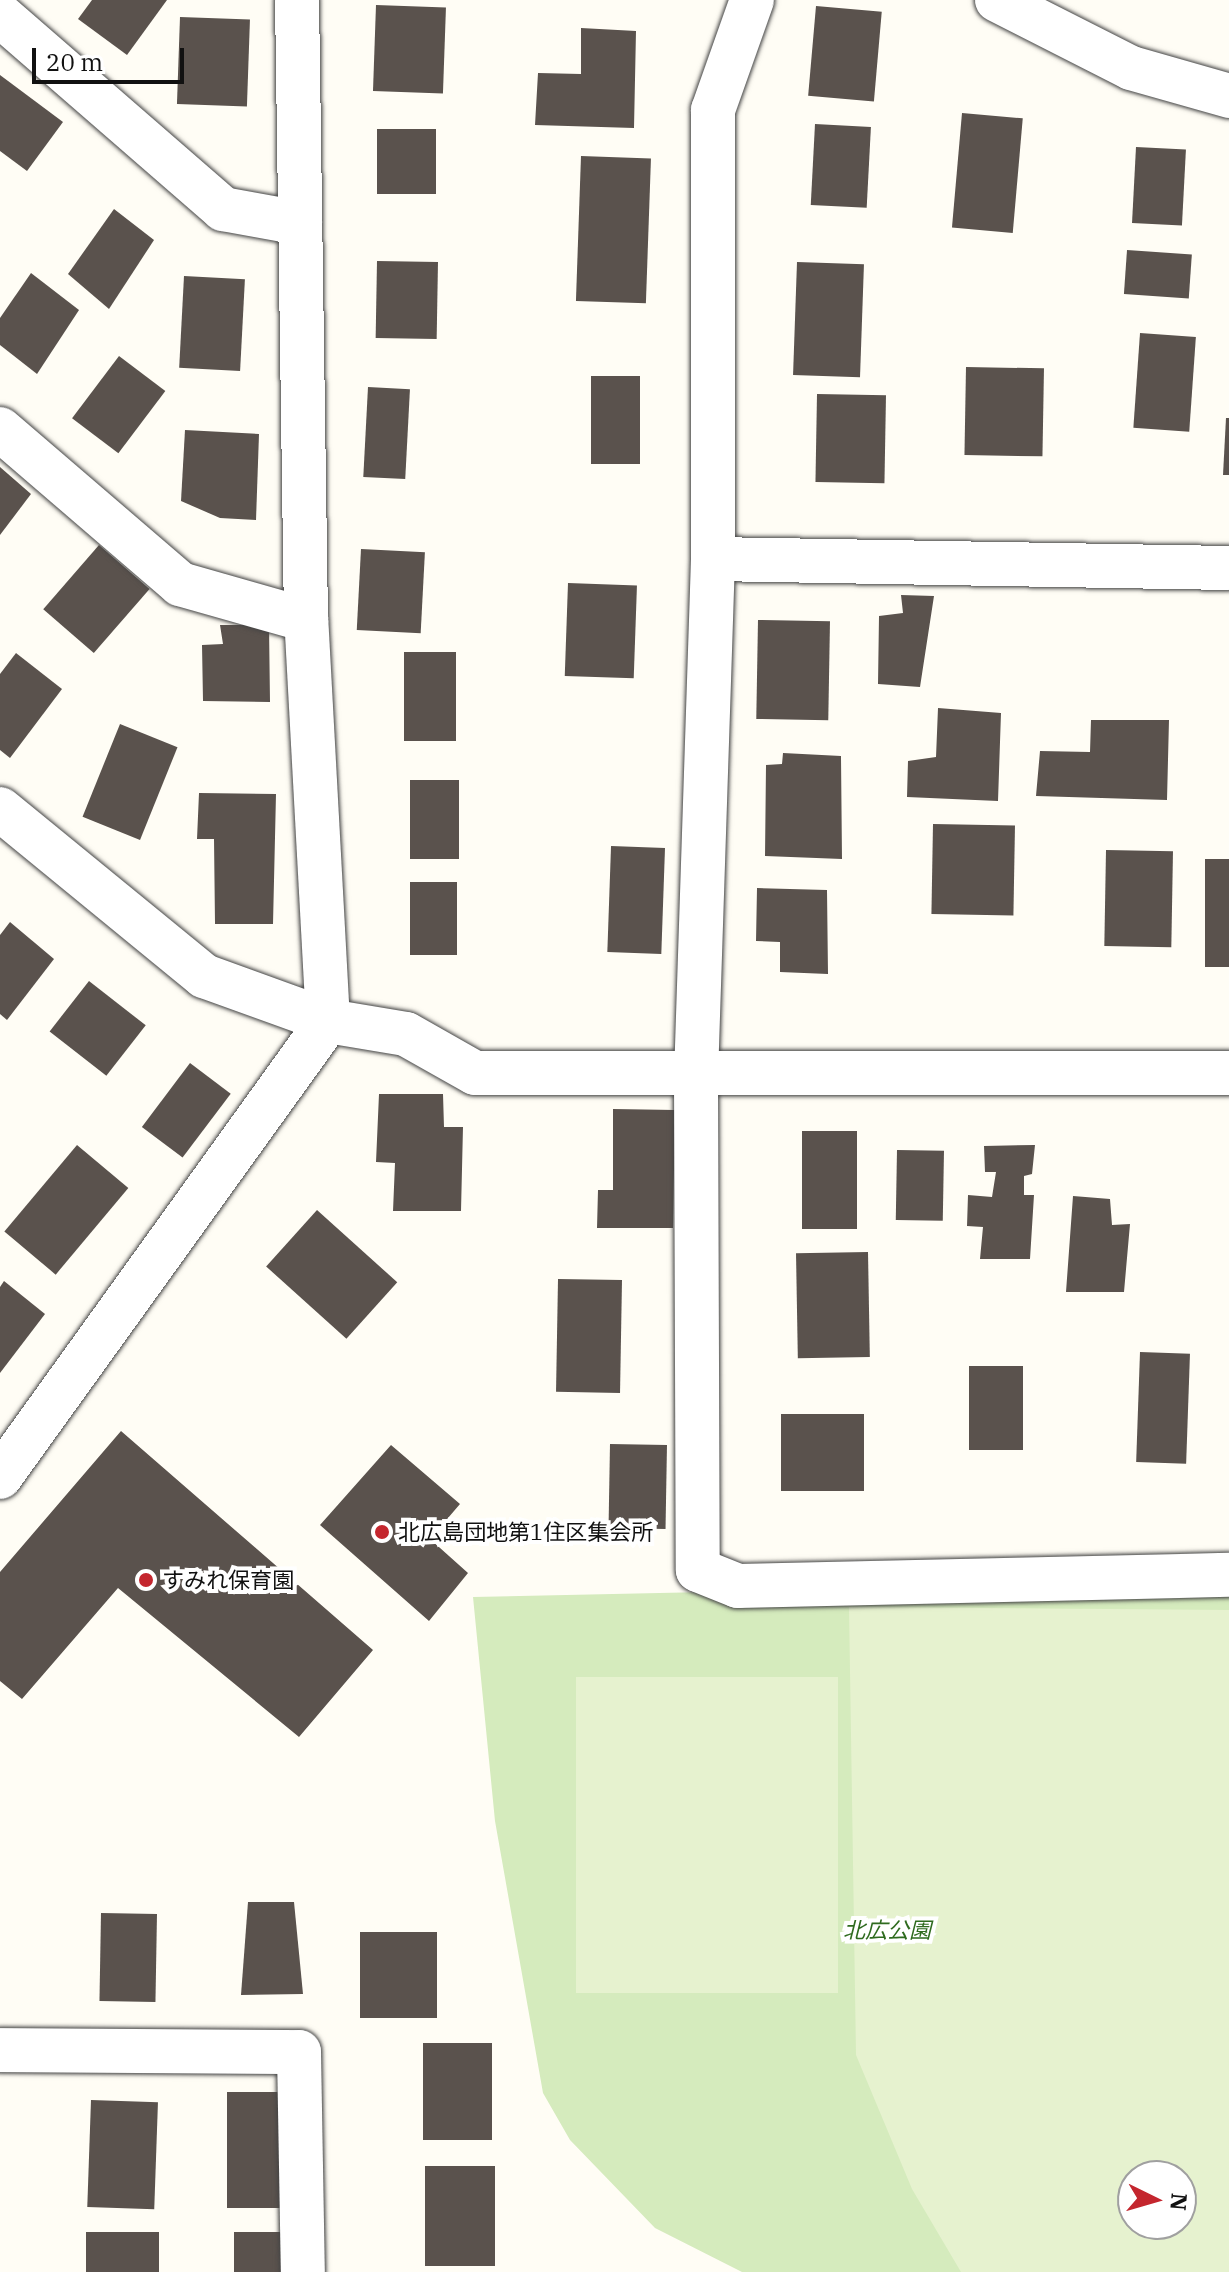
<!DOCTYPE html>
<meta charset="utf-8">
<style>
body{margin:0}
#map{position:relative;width:1229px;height:2272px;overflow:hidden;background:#fffdf5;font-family:"IBM Plex Serif","Noto Sans JP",serif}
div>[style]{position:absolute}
.green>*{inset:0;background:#d5ebbd}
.pitch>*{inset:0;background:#e6f2cf;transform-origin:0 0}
.building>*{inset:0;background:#5a524d;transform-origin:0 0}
.roads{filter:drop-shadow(0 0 2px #444) drop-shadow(0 0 2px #444)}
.minor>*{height:44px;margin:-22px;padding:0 22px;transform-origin:22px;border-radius:22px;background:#fff}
.dots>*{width:22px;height:22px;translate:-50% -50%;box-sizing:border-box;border:4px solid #fff;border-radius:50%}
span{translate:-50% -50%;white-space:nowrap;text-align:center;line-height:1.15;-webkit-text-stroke:8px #fff;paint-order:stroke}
.poi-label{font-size:22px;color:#111}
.left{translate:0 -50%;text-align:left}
.park-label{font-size:22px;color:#2f6b1f;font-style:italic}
.north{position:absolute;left:1117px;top:2160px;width:80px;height:80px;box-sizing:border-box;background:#fff;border:2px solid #a0a0a0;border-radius:50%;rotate:95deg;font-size:22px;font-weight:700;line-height:32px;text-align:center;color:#111}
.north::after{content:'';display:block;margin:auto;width:28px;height:36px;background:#c4262e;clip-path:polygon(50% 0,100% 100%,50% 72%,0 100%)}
.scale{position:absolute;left:32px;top:48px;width:152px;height:36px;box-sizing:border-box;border:4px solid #111;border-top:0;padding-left:10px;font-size:24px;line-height:28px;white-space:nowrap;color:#111;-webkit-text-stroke:6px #fff;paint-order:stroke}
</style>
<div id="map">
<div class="green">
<i style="clip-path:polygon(evenodd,1229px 1581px,1229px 2272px,742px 2272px,655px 2228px,570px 2140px,543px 2093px,495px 1821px,473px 1597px,1229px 1581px,1133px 2176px,1181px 2176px,1181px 2224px,1133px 2224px,1133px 2176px)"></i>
</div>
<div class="pitch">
<i style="clip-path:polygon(evenodd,849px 1607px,1229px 1610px,1229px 2272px,961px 2272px,912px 2189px,856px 2055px,849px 1607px,1181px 2176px,1181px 2224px,1133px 2224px,1133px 2176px,1181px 2176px)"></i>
<i style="left:576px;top:1677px;width:262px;height:316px"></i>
</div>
<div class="building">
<i style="clip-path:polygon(92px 0,167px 0,127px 55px,78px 19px)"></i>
<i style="left:376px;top:5px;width:70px;height:86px;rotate:2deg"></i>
<i style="left:816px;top:6px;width:66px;height:90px;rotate:5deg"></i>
<i style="left:180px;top:17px;width:70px;height:87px;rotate:2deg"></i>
<i style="clip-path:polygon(581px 28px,636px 31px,634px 128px,535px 125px,538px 73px,581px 74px)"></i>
<i style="clip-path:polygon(0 75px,63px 122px,27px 171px,0 151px)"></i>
<i style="left:962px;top:113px;width:61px;height:115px;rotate:5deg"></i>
<i style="left:815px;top:124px;width:56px;height:81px;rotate:3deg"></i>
<i style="left:436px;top:129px;width:65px;height:59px;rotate:90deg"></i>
<i style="left:1136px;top:147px;width:50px;height:76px;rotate:3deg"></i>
<i style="left:581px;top:156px;width:70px;height:145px;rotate:2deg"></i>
<i style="clip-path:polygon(114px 209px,154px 240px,109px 309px,68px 274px)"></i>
<i style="left:1127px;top:250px;width:65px;height:44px;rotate:4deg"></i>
<i style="left:377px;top:261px;width:61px;height:77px;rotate:1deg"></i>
<i style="left:797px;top:262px;width:67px;height:113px;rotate:2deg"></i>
<i style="clip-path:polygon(31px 273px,79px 310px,37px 374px,0 345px,0 318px)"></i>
<i style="left:184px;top:276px;width:61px;height:92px;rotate:3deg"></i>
<i style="left:1140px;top:333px;width:56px;height:95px;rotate:4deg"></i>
<i style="left:119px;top:356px;width:58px;height:78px;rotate:37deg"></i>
<i style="left:966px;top:367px;width:78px;height:88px;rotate:1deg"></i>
<i style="left:591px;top:376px;width:49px;height:88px"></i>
<i style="left:368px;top:387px;width:42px;height:90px;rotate:3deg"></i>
<i style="left:817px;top:394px;width:69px;height:88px;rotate:1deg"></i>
<i style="clip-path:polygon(1226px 418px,1229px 418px,1229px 475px,1223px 475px)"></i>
<i style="clip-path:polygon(185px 430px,259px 434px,256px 520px,220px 518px,181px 501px)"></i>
<i style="clip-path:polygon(0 467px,31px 494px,0 535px)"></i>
<i style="left:99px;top:545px;width:67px;height:85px;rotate:41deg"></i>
<i style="left:361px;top:549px;width:64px;height:81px;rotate:3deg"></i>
<i style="left:568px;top:583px;width:69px;height:93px;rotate:2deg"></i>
<i style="clip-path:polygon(901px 595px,934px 596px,920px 687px,878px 684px,879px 616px,903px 613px)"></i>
<i style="left:758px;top:620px;width:72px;height:99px;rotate:1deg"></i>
<i style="clip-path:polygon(220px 625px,269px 625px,270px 702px,203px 701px,202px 645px,223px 644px)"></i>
<i style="left:404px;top:652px;width:52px;height:89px"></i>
<i style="clip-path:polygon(16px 653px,62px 689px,10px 758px,0 750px,0 674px)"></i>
<i style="clip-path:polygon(938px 708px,1001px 713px,998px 801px,907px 797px,908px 761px,936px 757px)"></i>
<i style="clip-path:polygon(1091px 720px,1169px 720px,1167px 800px,1036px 796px,1040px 751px,1090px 752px)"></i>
<i style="left:120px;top:724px;width:62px;height:100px;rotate:22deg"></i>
<i style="clip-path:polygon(783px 753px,841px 756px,842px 859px,765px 856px,766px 765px,782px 764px)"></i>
<i style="left:410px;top:780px;width:49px;height:79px"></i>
<i style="clip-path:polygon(199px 793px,276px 794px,273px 924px,215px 924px,214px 839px,197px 839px)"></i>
<i style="left:933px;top:824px;width:82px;height:90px;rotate:1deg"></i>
<i style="left:665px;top:848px;width:106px;height:54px;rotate:92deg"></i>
<i style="left:1106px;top:850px;width:67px;height:96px;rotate:1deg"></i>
<i style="left:1205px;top:859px;width:24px;height:108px"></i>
<i style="left:410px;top:882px;width:47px;height:73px"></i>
<i style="clip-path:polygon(757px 888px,827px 890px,828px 974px,780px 972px,780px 942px,756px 941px)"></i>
<i style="clip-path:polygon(10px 922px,54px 959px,7px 1020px,0 1014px,0 935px)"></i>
<i style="left:89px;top:981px;width:72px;height:64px;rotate:38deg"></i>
<i style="left:190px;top:1063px;width:51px;height:80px;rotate:37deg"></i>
<i style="clip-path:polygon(379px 1094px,443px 1094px,444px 1127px,463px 1127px,461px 1211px,393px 1211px,395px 1163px,376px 1162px)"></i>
<i style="clip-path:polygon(613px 1109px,675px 1110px,673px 1228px,597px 1228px,598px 1190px,613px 1190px)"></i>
<i style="left:802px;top:1131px;width:55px;height:98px"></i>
<i style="left:77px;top:1145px;width:67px;height:113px;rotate:40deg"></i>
<i style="clip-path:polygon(1035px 1145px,1032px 1174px,1024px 1176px,1024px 1195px,1034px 1195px,1030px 1259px,980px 1259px,983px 1227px,967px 1226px,968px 1195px,992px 1197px,996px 1172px,985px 1172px,984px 1146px)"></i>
<i style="left:897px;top:1150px;width:47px;height:70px;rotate:1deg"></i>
<i style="clip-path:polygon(1073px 1196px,1110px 1199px,1112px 1225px,1130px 1224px,1124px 1292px,1066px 1292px)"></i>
<i style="left:317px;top:1210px;width:108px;height:76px;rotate:42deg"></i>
<i style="left:868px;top:1252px;width:105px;height:72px;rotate:89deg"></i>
<i style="left:622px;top:1280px;width:113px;height:64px;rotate:91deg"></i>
<i style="clip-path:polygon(4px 1281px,45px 1314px,0 1373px,0 1287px)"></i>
<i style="left:1140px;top:1352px;width:50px;height:110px;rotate:2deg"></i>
<i style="left:969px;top:1366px;width:54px;height:84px"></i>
<i style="left:864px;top:1414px;width:77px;height:83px;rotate:90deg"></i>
<i style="clip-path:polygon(121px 1431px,373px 1650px,299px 1737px,118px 1588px,22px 1699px,0 1681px,0 1572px)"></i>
<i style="left:610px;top:1444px;width:57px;height:84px;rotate:1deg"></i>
<i style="clip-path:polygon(391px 1445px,460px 1504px,430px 1539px,468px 1573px,429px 1621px,320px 1525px)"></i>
<i style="clip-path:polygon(248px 1902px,294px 1902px,303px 1994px,241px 1995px)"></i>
<i style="left:101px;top:1913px;width:56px;height:88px;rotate:1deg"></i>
<i style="left:360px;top:1932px;width:77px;height:86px"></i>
<i style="left:492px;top:2043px;width:97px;height:69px;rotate:90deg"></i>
<i style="left:296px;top:2092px;width:116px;height:69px;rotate:90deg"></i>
<i style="left:91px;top:2100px;width:67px;height:107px;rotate:2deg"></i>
<i style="left:425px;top:2166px;width:70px;height:100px"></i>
<i style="left:86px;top:2232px;width:73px;height:40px"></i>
<i style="left:298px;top:2232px;width:40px;height:64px;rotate:90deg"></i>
</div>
<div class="roads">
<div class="minor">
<i style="left:752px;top:0;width:117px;rotate:109.5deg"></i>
<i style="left:713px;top:110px;width:449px;rotate:90deg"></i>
<i style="left:713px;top:559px;width:517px;rotate:91.88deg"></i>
<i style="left:696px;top:1076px;width:494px;rotate:89.8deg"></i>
<i style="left:698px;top:1570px;width:43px;rotate:21.8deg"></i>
<i style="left:738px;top:1586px;width:491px;rotate:-1.3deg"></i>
<i style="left:997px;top:0;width:150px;rotate:26.9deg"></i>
<i style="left:1131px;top:68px;width:102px;rotate:15.9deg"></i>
<i style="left:0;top:15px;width:296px;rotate:41deg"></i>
<i style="left:223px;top:209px;width:78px;rotate:10.3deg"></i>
<i style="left:0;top:429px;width:238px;rotate:40.7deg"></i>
<i style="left:180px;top:584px;width:131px;rotate:15.9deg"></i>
<i style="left:713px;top:559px;width:516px;rotate:1deg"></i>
<i style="left:0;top:809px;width:264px;rotate:39.3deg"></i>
<i style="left:204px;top:976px;width:132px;rotate:19.9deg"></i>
<i style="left:328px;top:1021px;width:79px;rotate:9.5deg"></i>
<i style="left:406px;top:1034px;width:79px;rotate:29.5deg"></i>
<i style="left:475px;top:1073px;width:754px"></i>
<i style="left:0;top:1477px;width:562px;rotate:-54.27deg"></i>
<i style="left:328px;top:1021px;width:402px;rotate:-93.1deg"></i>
<i style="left:306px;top:620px;width:620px;rotate:-90.83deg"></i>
<i style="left:0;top:2050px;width:299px;rotate:0.4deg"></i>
<i style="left:299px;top:2052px;width:220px;rotate:89deg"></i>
</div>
</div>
<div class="dots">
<i style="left:382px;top:1532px;background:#c4262e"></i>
<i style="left:146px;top:1580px;background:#c4262e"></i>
</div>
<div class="poi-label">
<span class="left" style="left:398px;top:1532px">北広島団地第1住区集会所</span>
<span class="left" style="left:162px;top:1580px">すみれ保育園</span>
</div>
<div class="park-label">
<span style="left:887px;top:1930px">北広公園</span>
</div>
<div class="north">N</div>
<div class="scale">20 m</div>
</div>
